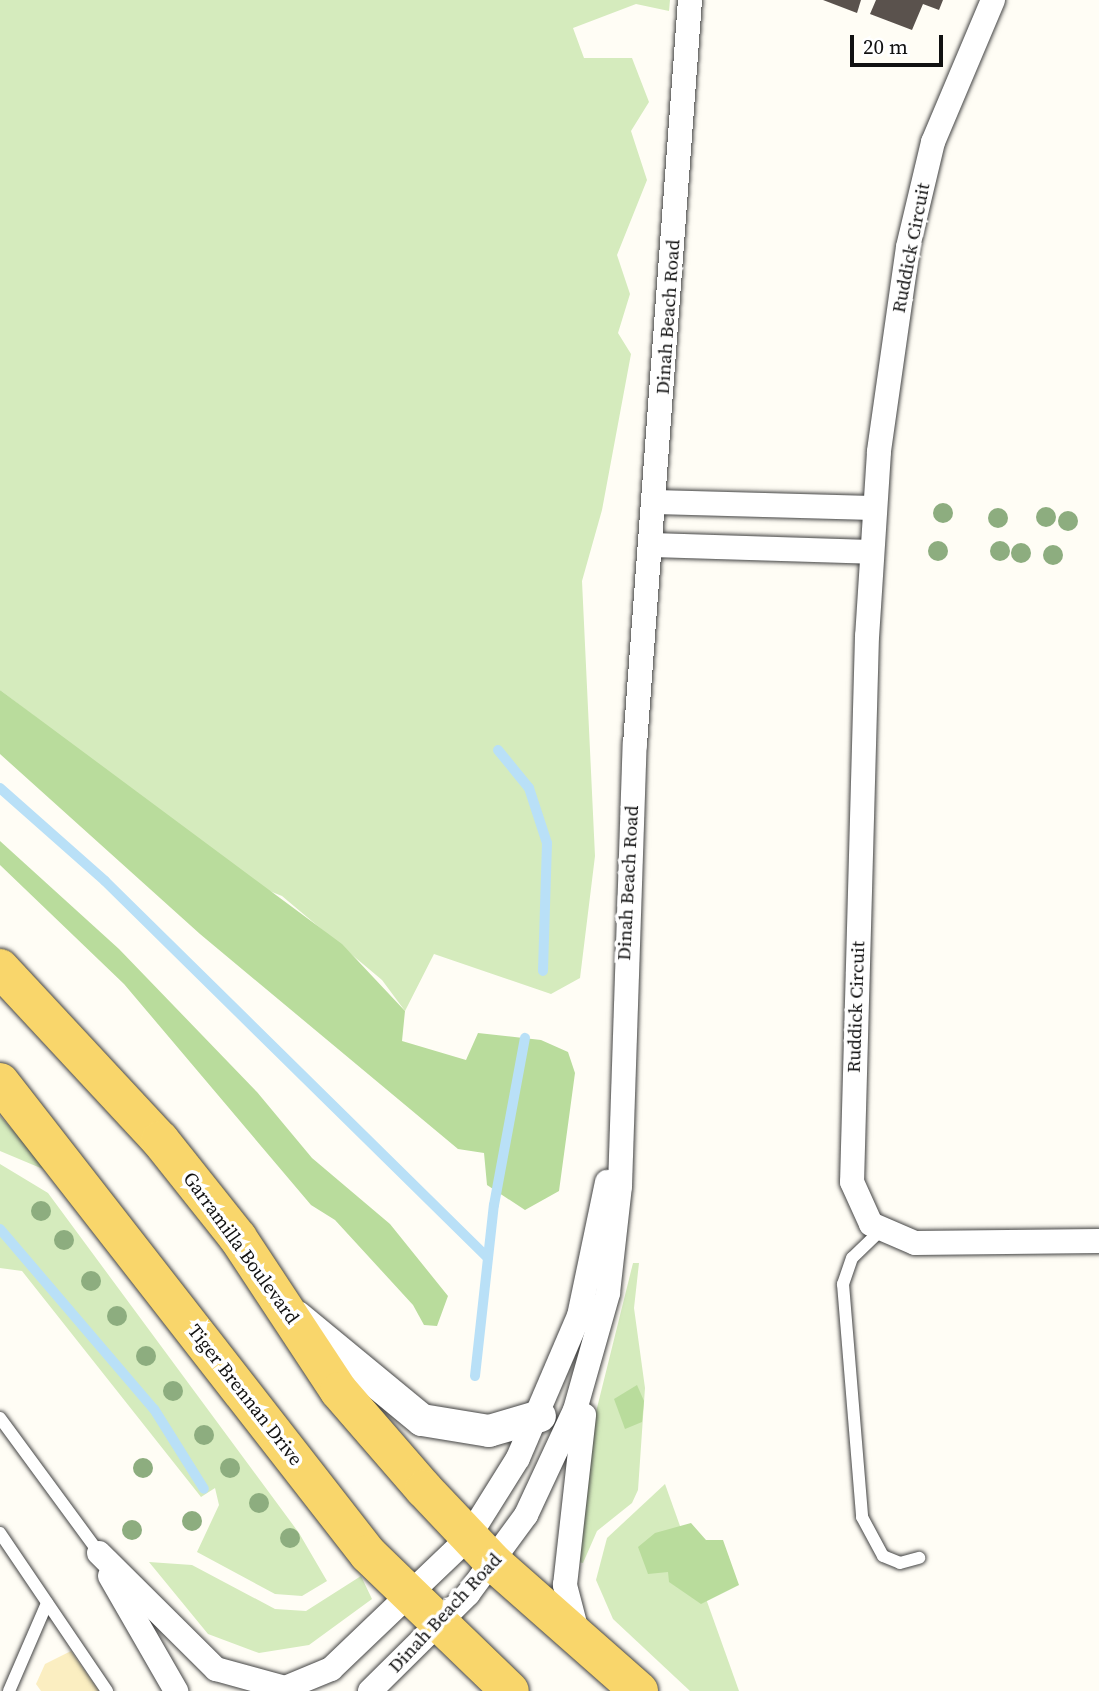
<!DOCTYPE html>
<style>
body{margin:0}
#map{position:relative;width:1099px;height:1691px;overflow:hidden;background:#fffdf5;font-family:"Source Serif 4",serif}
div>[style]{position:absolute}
.green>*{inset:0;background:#d5ebbd}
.forest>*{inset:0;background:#b9dc9c}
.sand>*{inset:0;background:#fbeec1}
.stream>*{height:10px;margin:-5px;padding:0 5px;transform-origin:5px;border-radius:5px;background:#b9e0f7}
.building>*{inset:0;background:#5a524d}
.roads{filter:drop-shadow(0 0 2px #444) drop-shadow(0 0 2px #444)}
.service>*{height:12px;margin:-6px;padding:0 6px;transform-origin:6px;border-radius:6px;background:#fff}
.minor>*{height:24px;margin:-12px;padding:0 12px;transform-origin:12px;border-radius:12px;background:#fff}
.tertiary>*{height:32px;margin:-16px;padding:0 16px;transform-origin:16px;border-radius:16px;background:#fff}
.primary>*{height:38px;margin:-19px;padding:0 19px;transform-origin:19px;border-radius:19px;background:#f9d66b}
.trees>*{width:20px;height:20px;margin:-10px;border-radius:50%;background:#8dad7f}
span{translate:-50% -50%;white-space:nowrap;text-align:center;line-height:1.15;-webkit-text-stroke:7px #fff;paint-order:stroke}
.street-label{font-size:19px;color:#111}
.scale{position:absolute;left:850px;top:35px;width:93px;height:32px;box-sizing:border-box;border:4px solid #111;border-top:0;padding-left:9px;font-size:21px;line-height:24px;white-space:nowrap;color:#111;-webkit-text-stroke:5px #fff;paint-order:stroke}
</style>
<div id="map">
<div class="green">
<i style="clip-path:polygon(0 0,670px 0,669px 11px,636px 4px,573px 28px,584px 58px,632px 58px,649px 102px,631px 131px,647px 180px,617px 255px,630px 294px,618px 333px,631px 354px,602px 510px,582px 581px,595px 856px,580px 978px,551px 994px,434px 954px,405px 1011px,382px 980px,282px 896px,257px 886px,0 690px)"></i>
<i style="clip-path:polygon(0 1116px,50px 1172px,0 1151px)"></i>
<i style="clip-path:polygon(0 1164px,48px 1193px,299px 1533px,327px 1581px,302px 1596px,275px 1594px,197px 1552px,219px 1505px,215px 1488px,201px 1497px,22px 1271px,0 1268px)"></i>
<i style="clip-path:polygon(633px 1263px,639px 1263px,634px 1308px,645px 1388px,638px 1490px,632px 1503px,597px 1531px,583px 1563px,578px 1562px,594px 1420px)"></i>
<i style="clip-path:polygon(665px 1484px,739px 1691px,690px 1691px,613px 1619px,596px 1580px,607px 1538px)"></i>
<i style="clip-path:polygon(149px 1562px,192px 1565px,275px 1609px,306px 1611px,361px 1576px,372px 1599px,309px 1645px,259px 1653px,208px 1634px)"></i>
</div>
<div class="forest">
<i style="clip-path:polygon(0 690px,342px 944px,405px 1011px,402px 1041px,466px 1060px,478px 1033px,541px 1040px,568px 1052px,575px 1073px,559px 1191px,525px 1210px,487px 1185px,484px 1153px,458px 1149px,200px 934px,0 754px)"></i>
<i style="clip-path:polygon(0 841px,119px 949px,257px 1092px,312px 1158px,390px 1224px,448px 1296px,437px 1326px,424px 1325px,413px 1305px,335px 1220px,311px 1205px,124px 984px,0 865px)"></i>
<i style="clip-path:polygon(637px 1385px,644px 1401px,642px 1422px,625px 1429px,614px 1399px)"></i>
<i style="clip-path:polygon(691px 1523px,706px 1540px,723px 1540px,739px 1585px,701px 1604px,669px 1582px,668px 1572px,648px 1574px,638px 1547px,655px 1533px)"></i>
</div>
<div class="sand">
<i style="clip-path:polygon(71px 1651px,99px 1691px,41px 1691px,36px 1684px,45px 1664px)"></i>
</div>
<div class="stream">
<i style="left:498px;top:750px;width:49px;rotate:50.8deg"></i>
<i style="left:529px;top:788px;width:58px;rotate:71.9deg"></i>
<i style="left:547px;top:843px;width:128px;rotate:91.8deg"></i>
<i style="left:0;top:788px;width:140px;rotate:41.5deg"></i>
<i style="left:105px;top:881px;width:537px;rotate:44.55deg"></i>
<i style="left:0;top:1229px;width:237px;rotate:49.5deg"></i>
<i style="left:154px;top:1409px;width:94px;rotate:58deg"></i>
<i style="left:475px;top:1376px;width:172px;rotate:-83.7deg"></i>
<i style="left:494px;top:1205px;width:170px;rotate:-79.5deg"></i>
</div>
<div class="building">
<i style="clip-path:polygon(823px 0,861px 0,857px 13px)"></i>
<i style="clip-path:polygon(876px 0,943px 0,939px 10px,923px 4px,912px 30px,870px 14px)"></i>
</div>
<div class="roads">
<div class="service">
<i style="left:879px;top:1232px;width:37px;rotate:136deg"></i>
<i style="left:852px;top:1258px;width:28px;rotate:109deg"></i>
<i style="left:843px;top:1284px;width:234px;rotate:85.3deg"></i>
<i style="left:862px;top:1517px;width:44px;rotate:61.7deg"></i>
<i style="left:883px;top:1556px;width:18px;rotate:22deg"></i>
<i style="left:900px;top:1563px;width:20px;rotate:-15deg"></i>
<i style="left:0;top:1418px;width:167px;rotate:53.7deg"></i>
<i style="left:0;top:1533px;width:191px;rotate:55.9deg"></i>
<i style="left:9px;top:1691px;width:96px;rotate:-66.6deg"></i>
</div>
<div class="minor">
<i style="left:993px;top:0;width:154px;rotate:112.9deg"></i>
<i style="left:933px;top:142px;width:108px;rotate:103.4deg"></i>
<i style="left:908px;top:247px;width:207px;rotate:98.1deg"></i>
<i style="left:879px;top:452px;width:184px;rotate:93.7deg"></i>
<i style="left:867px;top:636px;width:546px;rotate:91.57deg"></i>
<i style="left:852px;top:1182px;width:46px;rotate:65.7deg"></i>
<i style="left:871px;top:1224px;width:48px;rotate:23.4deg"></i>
<i style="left:915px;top:1243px;width:184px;rotate:-0.6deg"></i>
<i style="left:655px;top:502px;width:218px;rotate:1.6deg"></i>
<i style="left:652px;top:545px;width:219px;rotate:1.8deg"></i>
<i style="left:99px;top:1553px;width:165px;rotate:44.8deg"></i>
<i style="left:216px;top:1669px;width:72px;rotate:15.4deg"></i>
<i style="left:285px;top:1688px;width:50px;rotate:-22.4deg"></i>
<i style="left:331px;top:1669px;width:190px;rotate:-43.7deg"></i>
<i style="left:468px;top:1538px;width:94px;rotate:-58deg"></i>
<i style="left:518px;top:1458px;width:155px;rotate:-66.8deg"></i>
<i style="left:579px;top:1316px;width:137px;rotate:-78.2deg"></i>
<i style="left:110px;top:1576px;width:133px;rotate:60.1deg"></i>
<i style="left:578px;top:1635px;width:52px;rotate:-104.6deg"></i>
<i style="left:565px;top:1585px;width:171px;rotate:-83.6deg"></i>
<i style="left:370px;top:1691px;width:138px;rotate:-44.7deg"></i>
<i style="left:468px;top:1594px;width:98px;rotate:-53.7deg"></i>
<i style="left:526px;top:1515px;width:116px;rotate:-65deg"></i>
<i style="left:575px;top:1410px;width:122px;rotate:-74.2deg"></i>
<i style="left:608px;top:1293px;width:108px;rotate:-83.6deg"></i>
<i style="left:620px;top:1186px;width:442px;rotate:-88.1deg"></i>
<i style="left:635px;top:744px;width:746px;rotate:-85.77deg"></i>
</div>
<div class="tertiary">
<i style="left:297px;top:1317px;width:162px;rotate:39.5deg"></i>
<i style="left:422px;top:1420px;width:68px;rotate:9.3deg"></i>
<i style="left:489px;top:1431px;width:53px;rotate:-16.4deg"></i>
</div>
<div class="primary">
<i style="left:0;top:968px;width:235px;rotate:47.1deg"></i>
<i style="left:160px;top:1140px;width:125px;rotate:51.5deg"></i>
<i style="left:238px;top:1238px;width:183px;rotate:56.6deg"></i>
<i style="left:339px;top:1391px;width:130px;rotate:49.1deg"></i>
<i style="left:424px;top:1489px;width:103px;rotate:46.6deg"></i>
<i style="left:495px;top:1564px;width:192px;rotate:41.4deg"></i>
<i style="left:0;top:1082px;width:599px;rotate:52.06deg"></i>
<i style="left:368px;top:1554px;width:197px;rotate:44deg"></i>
</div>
</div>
<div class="trees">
<i style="left:943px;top:513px"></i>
<i style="left:1046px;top:517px"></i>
<i style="left:998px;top:518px"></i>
<i style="left:1068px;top:521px"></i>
<i style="left:938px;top:551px"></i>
<i style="left:1000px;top:551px"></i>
<i style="left:1021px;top:553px"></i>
<i style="left:1053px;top:555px"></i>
<i style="left:41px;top:1211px"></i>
<i style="left:64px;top:1240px"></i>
<i style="left:91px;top:1281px"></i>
<i style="left:117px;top:1316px"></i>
<i style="left:146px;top:1356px"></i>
<i style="left:173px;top:1391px"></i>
<i style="left:204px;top:1435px"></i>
<i style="left:143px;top:1468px"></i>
<i style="left:230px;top:1468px"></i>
<i style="left:259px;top:1503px"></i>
<i style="left:192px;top:1521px"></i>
<i style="left:132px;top:1530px"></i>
<i style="left:290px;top:1538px"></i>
</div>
<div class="street-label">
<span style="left:911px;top:248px;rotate:-79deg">Ruddick Circuit</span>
<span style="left:668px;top:317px;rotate:-86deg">Dinah Beach Road</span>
<span style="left:628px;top:883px;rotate:-87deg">Dinah Beach Road</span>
<span style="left:856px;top:1007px;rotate:-88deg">Ruddick Circuit</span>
<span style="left:241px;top:1248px;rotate:54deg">Garramilla Boulevard</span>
<span style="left:245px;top:1395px;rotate:52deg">Tiger Brennan Drive</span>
<span style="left:445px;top:1613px;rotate:-47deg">Dinah Beach Road</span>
</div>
<div class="scale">20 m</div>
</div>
